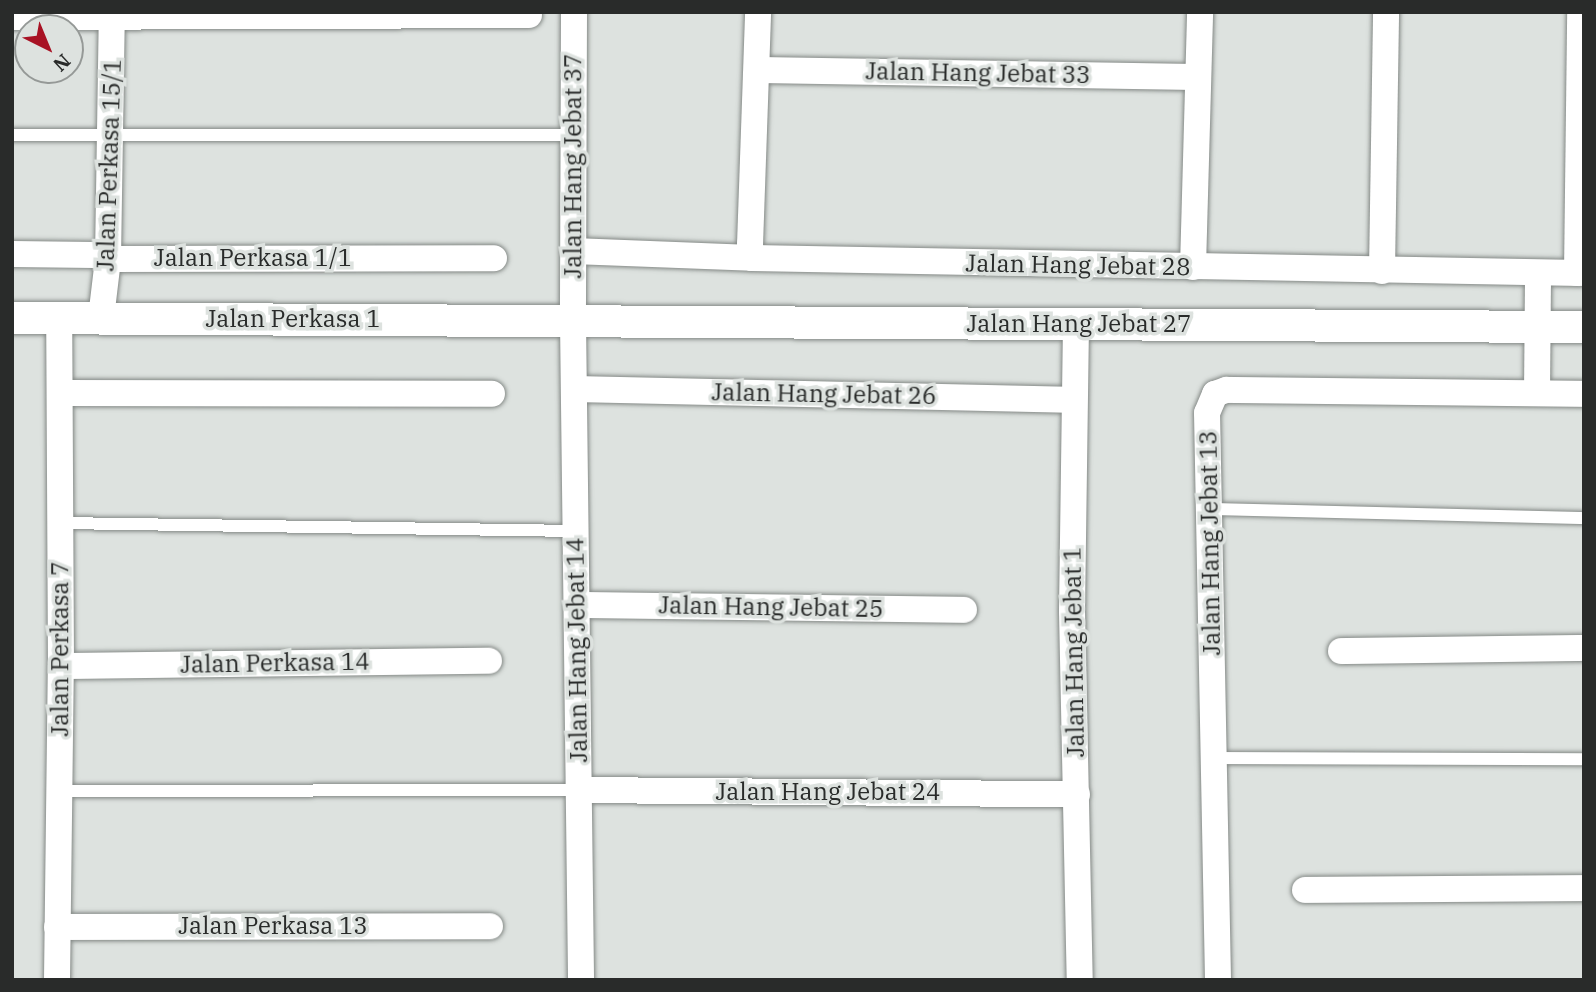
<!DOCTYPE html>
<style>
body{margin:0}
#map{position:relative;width:1596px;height:992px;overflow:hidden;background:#dde2df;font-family:"IBM Plex Serif",serif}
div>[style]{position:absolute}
.roads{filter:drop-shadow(0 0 2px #848986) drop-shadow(0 0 2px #848986)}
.service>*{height:12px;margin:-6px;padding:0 6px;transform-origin:6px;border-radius:6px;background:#fff}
.minor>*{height:26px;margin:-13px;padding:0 13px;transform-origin:13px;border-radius:13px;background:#fff}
.tertiary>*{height:32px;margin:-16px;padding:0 16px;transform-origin:16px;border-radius:16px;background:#fff}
span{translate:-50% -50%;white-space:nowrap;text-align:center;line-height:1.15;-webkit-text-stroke:7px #dde2df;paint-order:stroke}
.street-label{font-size:24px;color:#292b2a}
.frame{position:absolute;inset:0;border:14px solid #292b2a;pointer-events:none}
.north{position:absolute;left:14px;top:14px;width:70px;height:70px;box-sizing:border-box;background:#dde2df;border:2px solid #959997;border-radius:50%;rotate:137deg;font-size:19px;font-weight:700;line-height:28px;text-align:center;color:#292b2a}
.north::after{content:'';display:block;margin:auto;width:24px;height:32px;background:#a81224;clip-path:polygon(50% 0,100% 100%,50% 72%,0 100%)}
</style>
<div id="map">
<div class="roads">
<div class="service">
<i style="left:12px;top:135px;width:561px"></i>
<i style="left:1209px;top:509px;width:375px;rotate:1.4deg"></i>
<i style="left:61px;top:523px;width:515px;rotate:0.89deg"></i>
<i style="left:1216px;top:758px;width:368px;rotate:0.2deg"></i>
<i style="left:59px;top:791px;width:520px;rotate:-0.11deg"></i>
</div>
<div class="minor">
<i style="left:574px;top:12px;width:309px;rotate:90.2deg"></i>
<i style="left:573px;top:321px;width:659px;rotate:89.3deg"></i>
<i style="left:12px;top:17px;width:517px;rotate:-0.22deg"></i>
<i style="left:757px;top:70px;width:441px;rotate:0.9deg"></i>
<i style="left:573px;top:251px;width:179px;rotate:2.2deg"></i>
<i style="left:752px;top:258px;width:832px;rotate:1.03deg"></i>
<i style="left:12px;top:254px;width:83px;rotate:0.7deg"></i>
<i style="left:95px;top:255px;width:14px;rotate:17deg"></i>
<i style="left:108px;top:259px;width:386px;rotate:-0.1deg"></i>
<i style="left:752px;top:258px;width:13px;rotate:-99deg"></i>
<i style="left:750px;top:245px;width:233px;rotate:-88deg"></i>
<i style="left:1193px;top:267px;width:255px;rotate:-88.4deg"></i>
<i style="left:1382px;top:271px;width:259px;rotate:-89.1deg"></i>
<i style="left:1577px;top:273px;width:261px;rotate:-89.3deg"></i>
<i style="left:101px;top:318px;width:59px;rotate:-83.2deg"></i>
<i style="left:108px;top:259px;width:247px;rotate:-89.1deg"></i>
<i style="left:1076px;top:324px;width:287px;rotate:90.8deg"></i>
<i style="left:1072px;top:611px;width:369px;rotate:88.8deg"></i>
<i style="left:574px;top:389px;width:500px;rotate:1.26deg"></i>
<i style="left:60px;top:393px;width:432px;rotate:0.1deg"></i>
<i style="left:1537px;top:393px;width:119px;rotate:-89.5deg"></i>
<i style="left:577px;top:605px;width:387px;rotate:0.7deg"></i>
<i style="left:1341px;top:651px;width:243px;rotate:-0.7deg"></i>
<i style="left:61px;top:666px;width:428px;rotate:-0.7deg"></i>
<i style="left:579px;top:790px;width:498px;rotate:0.5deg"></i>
<i style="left:1305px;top:890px;width:279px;rotate:-0.4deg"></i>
<i style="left:57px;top:927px;width:433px;rotate:-0.1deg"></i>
<i style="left:57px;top:980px;width:314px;rotate:-89.3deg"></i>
<i style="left:61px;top:666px;width:348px;rotate:-90.3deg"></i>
<i style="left:1218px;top:980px;width:567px;rotate:-91.11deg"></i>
<i style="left:1207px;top:413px;width:21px;rotate:-67deg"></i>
<i style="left:1215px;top:394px;width:12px;rotate:-20deg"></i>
<i style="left:1226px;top:390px;width:358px;rotate:0.6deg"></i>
</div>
<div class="tertiary">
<i style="left:12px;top:318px;width:1572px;rotate:0.33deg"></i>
</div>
</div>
<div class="street-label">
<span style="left:978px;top:73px;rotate:1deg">Jalan Hang Jebat 33</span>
<span style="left:109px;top:165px;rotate:-88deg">Jalan Perkasa 15/1</span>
<span style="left:573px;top:166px;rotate:-90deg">Jalan Hang Jebat 37</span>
<span style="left:253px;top:258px">Jalan Perkasa 1/1</span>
<span style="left:1078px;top:265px;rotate:1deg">Jalan Hang Jebat 28</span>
<span style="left:293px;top:319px">Jalan Perkasa 1</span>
<span style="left:1079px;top:324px">Jalan Hang Jebat 27</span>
<span style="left:824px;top:394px;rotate:1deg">Jalan Hang Jebat 26</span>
<span style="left:1210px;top:543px;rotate:-91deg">Jalan Hang Jebat 13</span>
<span style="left:771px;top:607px;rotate:1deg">Jalan Hang Jebat 25</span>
<span style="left:60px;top:649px;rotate:-90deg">Jalan Perkasa 7</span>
<span style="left:577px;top:650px;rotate:-91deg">Jalan Hang Jebat 14</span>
<span style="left:1074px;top:652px;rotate:-91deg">Jalan Hang Jebat 1</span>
<span style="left:275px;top:663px;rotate:-1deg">Jalan Perkasa 14</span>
<span style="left:828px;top:792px">Jalan Hang Jebat 24</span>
<span style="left:273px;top:926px">Jalan Perkasa 13</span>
</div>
<div class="frame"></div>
<div class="north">N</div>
</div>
